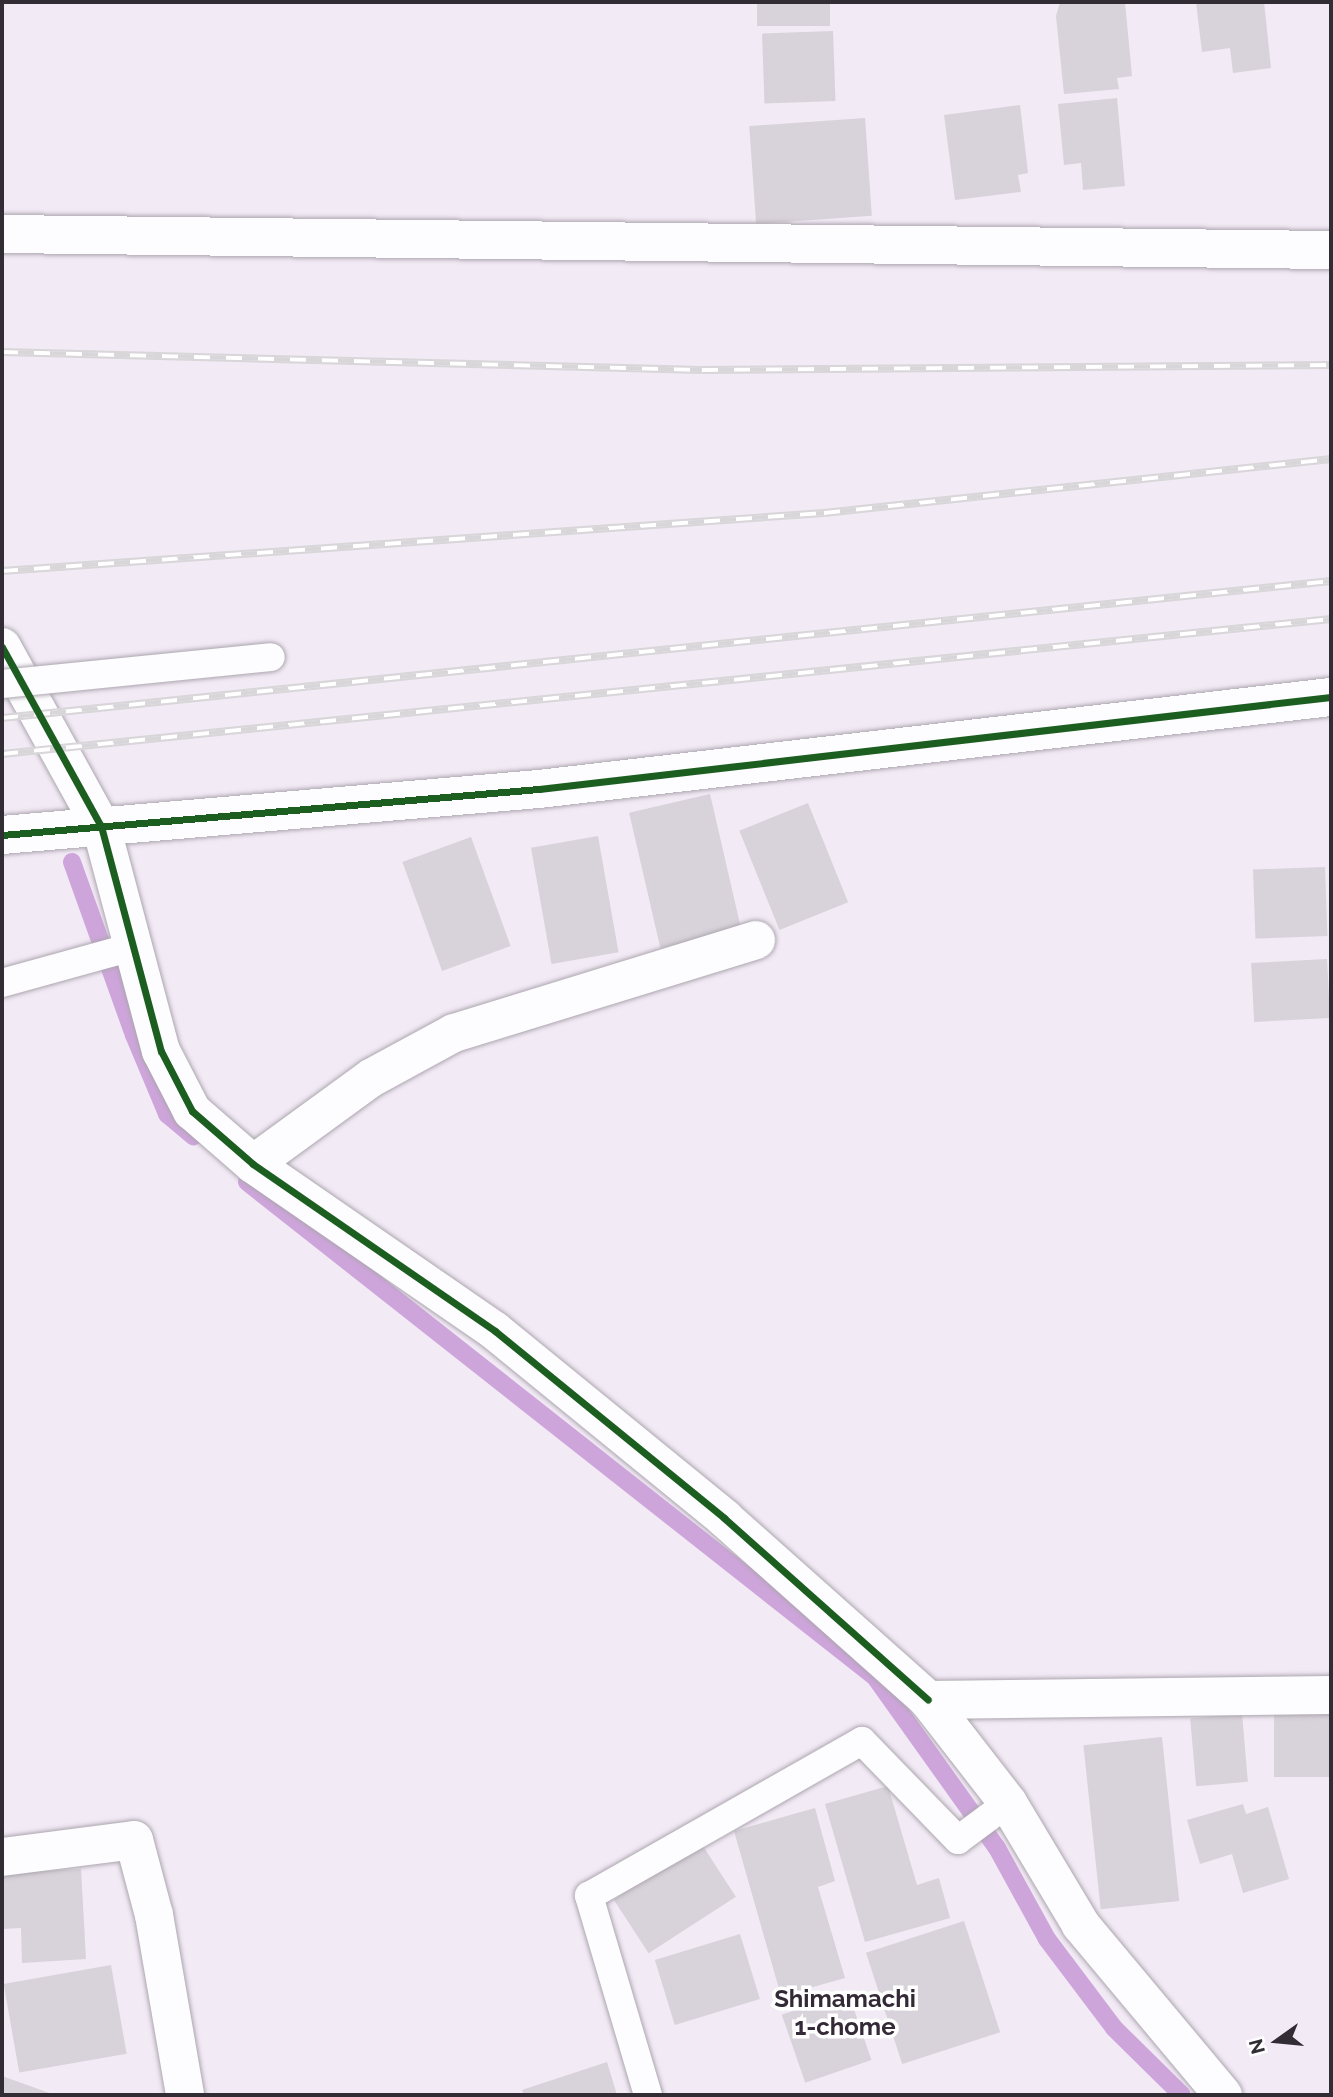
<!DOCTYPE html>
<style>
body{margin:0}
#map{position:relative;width:1333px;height:2097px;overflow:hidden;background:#f2eaf5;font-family:Raleway,sans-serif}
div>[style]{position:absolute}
.stream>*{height:18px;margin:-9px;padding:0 9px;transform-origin:9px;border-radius:9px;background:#cea5db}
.building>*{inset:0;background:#d8d2da;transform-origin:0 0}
.roads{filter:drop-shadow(0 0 2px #aca6af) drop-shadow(0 0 2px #aca6af)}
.service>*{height:28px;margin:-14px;padding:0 14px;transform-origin:14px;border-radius:14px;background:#fdfcfe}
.minor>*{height:38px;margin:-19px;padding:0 19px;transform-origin:19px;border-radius:19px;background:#fdfcfe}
.rail>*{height:8px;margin-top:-4px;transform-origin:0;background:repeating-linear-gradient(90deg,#fff 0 16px,#d8d6d8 0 32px);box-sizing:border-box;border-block:2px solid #d8d6d8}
.bridges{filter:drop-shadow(0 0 2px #aca6af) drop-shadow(0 0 2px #aca6af)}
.service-bridge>*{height:28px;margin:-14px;padding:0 14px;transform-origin:14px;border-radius:14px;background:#fdfcfe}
.cycleway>*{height:7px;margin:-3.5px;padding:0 3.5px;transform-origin:3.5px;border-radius:3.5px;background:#1b5e20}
span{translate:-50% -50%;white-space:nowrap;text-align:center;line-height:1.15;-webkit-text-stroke:7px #fff;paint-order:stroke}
.neighbourhood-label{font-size:24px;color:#342a37;font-weight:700}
.frame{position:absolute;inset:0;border:4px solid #322d34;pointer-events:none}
.north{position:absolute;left:1242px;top:2006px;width:70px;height:70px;-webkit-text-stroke:5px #fff;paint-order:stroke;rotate:255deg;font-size:19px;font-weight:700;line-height:28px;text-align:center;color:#322d34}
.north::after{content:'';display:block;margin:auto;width:24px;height:32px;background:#322d34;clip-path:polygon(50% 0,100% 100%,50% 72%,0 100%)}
</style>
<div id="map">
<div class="stream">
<i style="left:72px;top:862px;width:184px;rotate:70.3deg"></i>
<i style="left:134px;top:1035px;width:86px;rotate:67.3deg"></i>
<i style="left:167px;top:1114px;width:35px;rotate:40deg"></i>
<i style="left:247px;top:1182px;width:800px;rotate:38.25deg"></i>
<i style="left:875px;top:1677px;width:210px;rotate:54.5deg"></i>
<i style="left:997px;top:1848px;width:104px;rotate:61.2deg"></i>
<i style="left:1047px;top:1939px;width:111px;rotate:53deg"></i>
<i style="left:1114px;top:2028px;width:95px;rotate:44.6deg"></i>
</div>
<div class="building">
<i style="left:757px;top:2px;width:73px;height:24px"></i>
<i style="clip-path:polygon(1060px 2px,1125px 2px,1132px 76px,1117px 78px,1119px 89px,1064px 94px,1056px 16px)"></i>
<i style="clip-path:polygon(1196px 2px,1264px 2px,1271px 68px,1233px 73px,1230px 48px,1202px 52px)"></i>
<i style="left:833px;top:31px;width:70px;height:71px;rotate:88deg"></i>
<i style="clip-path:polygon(1117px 98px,1125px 186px,1083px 190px,1081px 163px,1064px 165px,1058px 104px)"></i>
<i style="clip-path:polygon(1020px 105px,1028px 173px,1018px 175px,1021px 192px,955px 200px,944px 115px)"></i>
<i style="left:865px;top:118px;width:98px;height:116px;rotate:86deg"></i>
<i style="left:710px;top:794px;width:139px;height:83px;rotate:77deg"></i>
<i style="left:808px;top:803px;width:107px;height:74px;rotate:68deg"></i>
<i style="left:598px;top:836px;width:118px;height:68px;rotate:80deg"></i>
<i style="left:471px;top:837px;width:116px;height:73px;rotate:70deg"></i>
<i style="left:1325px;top:867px;width:69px;height:72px;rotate:88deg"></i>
<i style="left:1327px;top:959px;width:59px;height:76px;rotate:87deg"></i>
<i style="left:1331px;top:1709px;width:68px;height:57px;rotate:90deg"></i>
<i style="left:1242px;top:1714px;width:68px;height:52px;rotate:85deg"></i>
<i style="left:1162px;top:1737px;width:165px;height:79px;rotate:84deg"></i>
<i style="clip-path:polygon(888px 1786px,917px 1885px,939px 1878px,950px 1918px,865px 1942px,825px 1804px)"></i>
<i style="clip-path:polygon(1243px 1804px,1246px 1814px,1268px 1807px,1289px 1879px,1243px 1893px,1232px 1854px,1200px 1864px,1187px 1820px)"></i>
<i style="clip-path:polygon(815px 1808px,835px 1881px,818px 1887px,845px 1978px,781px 1996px,734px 1831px)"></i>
<i style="left:701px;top:1843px;width:64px;height:104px;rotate:57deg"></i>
<i style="clip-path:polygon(81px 1869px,86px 1959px,22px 1963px,21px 1928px,2px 1929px,2px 1873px)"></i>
<i style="left:964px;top:1921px;width:117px;height:103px;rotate:72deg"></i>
<i style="left:740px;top:1934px;width:68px;height:89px;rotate:73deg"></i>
<i style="left:111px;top:1965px;width:90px;height:109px;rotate:80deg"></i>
<i style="left:848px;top:1992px;width:72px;height:70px;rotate:71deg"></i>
<i style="clip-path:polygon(607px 2062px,617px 2095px,524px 2095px,522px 2090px)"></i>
<i style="clip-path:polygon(2px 2076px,55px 2095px,2px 2095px)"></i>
</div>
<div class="roads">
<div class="service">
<i style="left:2px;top:983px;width:135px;rotate:-15.5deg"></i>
<i style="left:648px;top:2095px;width:208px;rotate:-106.5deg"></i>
<i style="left:589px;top:1896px;width:314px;rotate:-29.6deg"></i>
<i style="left:862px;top:1741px;width:138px;rotate:45.9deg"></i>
<i style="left:958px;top:1840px;width:62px;rotate:-36.5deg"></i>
</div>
<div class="minor">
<i style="left:2px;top:234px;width:1329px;rotate:0.69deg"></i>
<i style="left:2px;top:647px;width:205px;rotate:61.1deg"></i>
<i style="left:101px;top:826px;width:233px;rotate:75.1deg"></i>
<i style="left:161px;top:1051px;width:68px;rotate:62.7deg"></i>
<i style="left:192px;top:1111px;width:81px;rotate:41deg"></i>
<i style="left:253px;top:1164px;width:294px;rotate:34.6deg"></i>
<i style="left:495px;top:1331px;width:296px;rotate:39.2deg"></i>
<i style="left:724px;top:1518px;width:273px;rotate:41.7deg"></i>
<i style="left:2px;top:835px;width:539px;rotate:-4.9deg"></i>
<i style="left:539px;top:789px;width:797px;rotate:-6.63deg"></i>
<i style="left:253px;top:1164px;width:146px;rotate:-36.1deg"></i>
<i style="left:371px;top:1078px;width:94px;rotate:-28.5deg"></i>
<i style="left:454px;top:1033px;width:316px;rotate:-17.1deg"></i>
<i style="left:2px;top:1857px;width:133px;rotate:-7.3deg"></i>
<i style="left:134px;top:1840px;width:78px;rotate:75.1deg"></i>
<i style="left:154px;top:1915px;width:183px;rotate:80.2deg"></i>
<i style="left:1223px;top:2095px;width:222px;rotate:-129.9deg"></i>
<i style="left:1081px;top:1925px;width:142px;rotate:-120.9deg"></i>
<i style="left:1008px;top:1803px;width:130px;rotate:-127.8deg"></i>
<i style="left:928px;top:1700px;width:403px;rotate:-0.7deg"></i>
</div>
</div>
<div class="rail">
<i style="left:2px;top:352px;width:700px;rotate:1.47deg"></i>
<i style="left:702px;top:370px;width:629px;rotate:-0.46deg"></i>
<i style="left:2px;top:571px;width:824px;rotate:-4.04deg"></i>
<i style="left:824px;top:513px;width:510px;rotate:-6.08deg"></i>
<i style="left:2px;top:718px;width:1336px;rotate:-5.89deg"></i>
<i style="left:2px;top:754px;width:1336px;rotate:-5.8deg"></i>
</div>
<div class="bridges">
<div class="service-bridge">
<i style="left:2px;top:684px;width:270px;rotate:-5.7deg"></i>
</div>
</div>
<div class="cycleway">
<i style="left:2px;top:647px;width:205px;rotate:61.1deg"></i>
<i style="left:101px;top:826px;width:233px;rotate:75.1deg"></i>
<i style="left:161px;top:1051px;width:68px;rotate:62.7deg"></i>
<i style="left:192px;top:1111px;width:81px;rotate:41deg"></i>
<i style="left:253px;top:1164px;width:294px;rotate:34.6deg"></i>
<i style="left:495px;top:1331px;width:296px;rotate:39.2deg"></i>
<i style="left:724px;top:1518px;width:273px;rotate:41.7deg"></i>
<i style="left:2px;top:835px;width:539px;rotate:-4.9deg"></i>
<i style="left:539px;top:789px;width:797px;rotate:-6.63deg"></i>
</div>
<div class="neighbourhood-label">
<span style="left:845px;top:2013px">Shimamachi<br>1-chome</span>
</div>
<div class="frame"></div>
<div class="north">N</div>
</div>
